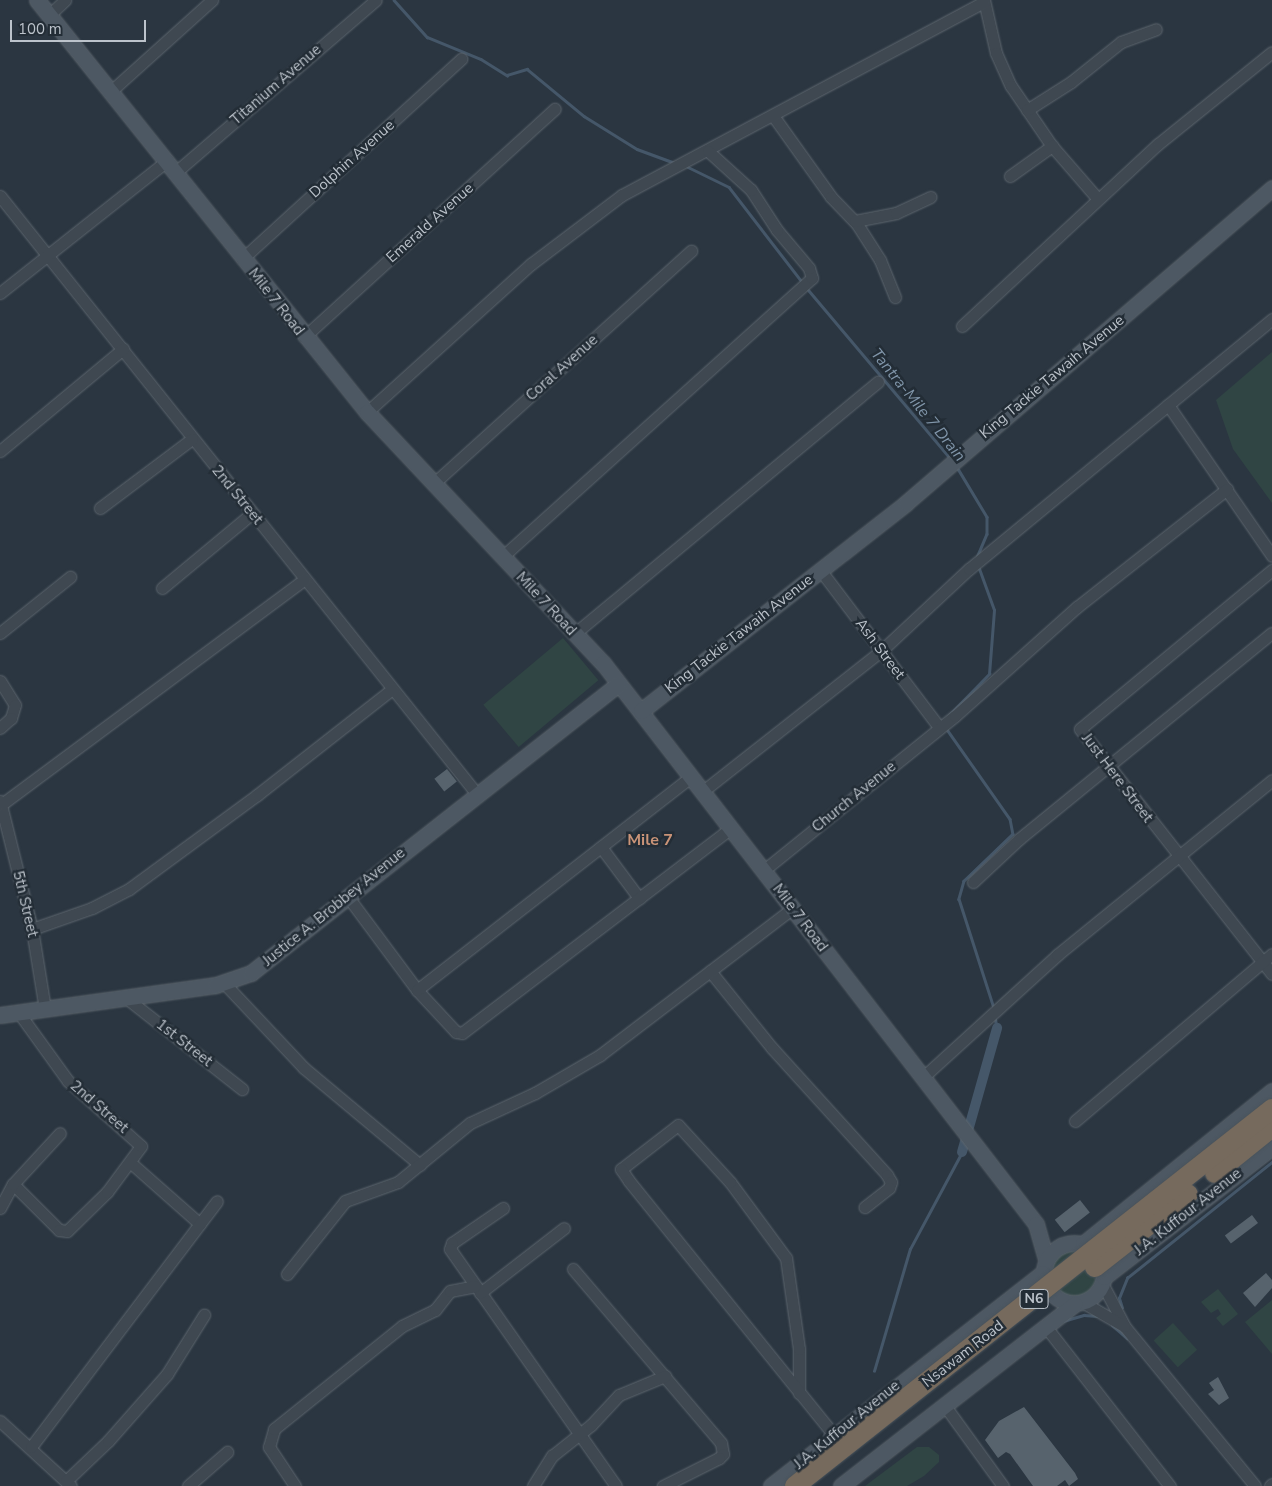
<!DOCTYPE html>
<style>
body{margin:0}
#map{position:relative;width:1272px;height:1486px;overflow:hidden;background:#2b3641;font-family:"Nunito Sans",sans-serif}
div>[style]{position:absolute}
.green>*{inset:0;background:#304544;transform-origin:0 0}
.round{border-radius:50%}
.stream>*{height:2.5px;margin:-1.25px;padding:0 1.25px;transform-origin:1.25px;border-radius:1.25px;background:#455769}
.canal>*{height:10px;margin:-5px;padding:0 5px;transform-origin:5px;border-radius:5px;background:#455769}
.building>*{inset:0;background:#57636d;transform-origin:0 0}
.roads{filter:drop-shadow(0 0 1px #5d666e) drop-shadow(0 0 1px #5d666e)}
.street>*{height:11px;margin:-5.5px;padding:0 5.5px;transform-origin:5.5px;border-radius:5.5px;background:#3f4851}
.secondary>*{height:15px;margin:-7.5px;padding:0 7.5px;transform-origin:7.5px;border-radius:7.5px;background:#4d5863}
.secondary>.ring{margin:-7.5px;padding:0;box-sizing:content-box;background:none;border:15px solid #4d5863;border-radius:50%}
.bridges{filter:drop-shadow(0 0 1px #49535b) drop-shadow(0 0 1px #49535b)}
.highway-bridge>*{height:20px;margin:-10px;padding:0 10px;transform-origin:10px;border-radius:10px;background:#766a5d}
span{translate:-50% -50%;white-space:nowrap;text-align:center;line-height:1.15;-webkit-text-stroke:5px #232d36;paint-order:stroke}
.shield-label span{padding:1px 4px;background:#232d36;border:1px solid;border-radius:4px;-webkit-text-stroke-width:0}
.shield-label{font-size:14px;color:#bcc3cb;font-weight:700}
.street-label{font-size:15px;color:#bcc3cb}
.water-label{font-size:16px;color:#8196aa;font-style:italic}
.neighbourhood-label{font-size:16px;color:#ca9478;font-weight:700}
.scale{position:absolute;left:10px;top:20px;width:136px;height:22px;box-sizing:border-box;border:2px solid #bcc3cb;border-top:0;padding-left:6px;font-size:15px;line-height:18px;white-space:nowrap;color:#bcc3cb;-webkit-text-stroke:4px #232d36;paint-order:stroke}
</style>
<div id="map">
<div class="green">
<i style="clip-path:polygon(1272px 352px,1272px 503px,1233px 449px,1216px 400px)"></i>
<i style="left:563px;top:638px;width:55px;height:104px;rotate:50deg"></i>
<i class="round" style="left:1050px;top:1251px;width:46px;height:46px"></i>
<i style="clip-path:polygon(1218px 1289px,1238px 1314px,1223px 1326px,1216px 1318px,1221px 1314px,1218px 1309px,1211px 1313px,1201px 1302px)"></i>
<i style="clip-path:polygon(1272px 1300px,1272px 1354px,1245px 1322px)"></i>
<i style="left:1173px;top:1323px;width:36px;height:26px;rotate:48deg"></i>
<i style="clip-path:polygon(917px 1447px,929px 1447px,939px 1455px,939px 1462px,924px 1476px,907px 1486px,865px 1486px)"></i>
</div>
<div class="stream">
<i style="left:394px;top:0;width:50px;rotate:48.3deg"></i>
<i style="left:427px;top:37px;width:58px;rotate:22.2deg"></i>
<i style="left:481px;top:59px;width:31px;rotate:32deg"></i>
<i style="left:507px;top:75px;width:21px;rotate:-17deg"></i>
<i style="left:527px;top:69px;width:74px;rotate:39.5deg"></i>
<i style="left:584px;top:116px;width:62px;rotate:31.9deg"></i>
<i style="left:637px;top:149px;width:40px;rotate:20.2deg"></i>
<i style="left:686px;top:166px;width:48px;rotate:26deg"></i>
<i style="left:729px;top:187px;width:121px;rotate:52.4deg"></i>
<i style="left:806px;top:287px;width:225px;rotate:49.9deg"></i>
<i style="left:957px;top:467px;width:58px;rotate:59deg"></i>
<i style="left:987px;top:517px;width:17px;rotate:90deg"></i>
<i style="left:987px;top:534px;width:26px;rotate:113deg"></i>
<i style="left:946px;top:718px;width:62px;rotate:-45.7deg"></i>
<i style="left:989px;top:674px;width:64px;rotate:-85.5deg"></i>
<i style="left:994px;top:610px;width:47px;rotate:-110deg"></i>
<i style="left:946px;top:728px;width:111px;rotate:54.9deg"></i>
<i style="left:1010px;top:819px;width:15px;rotate:79deg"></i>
<i style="left:1013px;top:834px;width:68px;rotate:136.2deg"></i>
<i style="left:964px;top:881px;width:19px;rotate:106deg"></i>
<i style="left:959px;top:899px;width:114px;rotate:72.2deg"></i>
<i style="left:995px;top:1016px;width:12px;rotate:81deg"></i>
<i style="left:1122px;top:1308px;width:10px;rotate:-107deg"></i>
<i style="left:1119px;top:1298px;width:22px;rotate:-68deg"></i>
<i style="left:1127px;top:1278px;width:186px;rotate:-38.7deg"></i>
<i style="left:1063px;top:1321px;width:22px;rotate:-16deg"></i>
<i style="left:1084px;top:1315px;width:13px;rotate:4deg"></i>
<i style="left:1112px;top:1325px;width:20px;rotate:41deg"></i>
<i style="left:874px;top:1371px;width:127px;rotate:-73.6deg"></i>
<i style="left:910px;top:1249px;width:110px;rotate:-61.8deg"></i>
</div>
<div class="canal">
<i style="left:962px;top:1152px;width:129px;rotate:-74.2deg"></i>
</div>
<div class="building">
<i style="left:447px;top:769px;width:16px;height:16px;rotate:52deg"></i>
<i style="left:1080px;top:1200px;width:16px;height:32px;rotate:52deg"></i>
<i style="left:1252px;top:1215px;width:10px;height:34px;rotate:53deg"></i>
<i style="clip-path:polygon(1266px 1273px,1272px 1280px,1272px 1288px,1255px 1307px,1243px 1293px)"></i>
<i style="clip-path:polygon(1218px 1377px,1229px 1398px,1219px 1405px,1208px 1394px,1214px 1390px,1209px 1383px)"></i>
<i style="clip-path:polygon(1024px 1407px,1075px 1473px,1078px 1479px,1069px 1486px,1065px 1480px,1057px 1486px,1033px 1486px,1010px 1454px,1006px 1452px,998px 1458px,985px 1440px,999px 1421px)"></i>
</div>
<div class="roads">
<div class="street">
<i style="left:984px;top:0;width:54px;rotate:77.2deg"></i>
<i style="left:996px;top:53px;width:36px;rotate:66deg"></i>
<i style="left:1011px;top:86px;width:73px;rotate:55.7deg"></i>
<i style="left:1052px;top:146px;width:69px;rotate:49.1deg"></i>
<i style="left:49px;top:15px;width:22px;rotate:-43deg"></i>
<i style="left:111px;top:91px;width:136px;rotate:-42deg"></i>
<i style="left:1027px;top:110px;width:52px;rotate:-32.5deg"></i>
<i style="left:1071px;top:82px;width:64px;rotate:-38.7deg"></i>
<i style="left:1121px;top:42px;width:37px;rotate:-20deg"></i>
<i style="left:774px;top:117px;width:98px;rotate:54.5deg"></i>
<i style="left:831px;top:197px;width:37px;rotate:46deg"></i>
<i style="left:857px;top:224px;width:43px;rotate:57.4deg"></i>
<i style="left:880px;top:260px;width:40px;rotate:68deg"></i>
<i style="left:177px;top:171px;width:262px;rotate:-40.7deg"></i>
<i style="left:1010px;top:176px;width:52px;rotate:-35.5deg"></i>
<i style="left:0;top:196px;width:764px;rotate:51.43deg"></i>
<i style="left:855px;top:221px;width:42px;rotate:-11deg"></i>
<i style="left:896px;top:213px;width:38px;rotate:-25deg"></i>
<i style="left:242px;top:259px;width:297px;rotate:-42.4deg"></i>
<i style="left:0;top:293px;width:214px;rotate:-38.4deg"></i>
<i style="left:962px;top:326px;width:267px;rotate:-42.9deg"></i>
<i style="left:1158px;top:144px;width:146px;rotate:-38.9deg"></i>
<i style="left:304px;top:337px;width:339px;rotate:-42.3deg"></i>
<i style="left:1168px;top:405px;width:183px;rotate:55.4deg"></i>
<i style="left:367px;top:412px;width:221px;rotate:-42.1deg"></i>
<i style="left:531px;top:264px;width:114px;rotate:-37.2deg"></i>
<i style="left:622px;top:195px;width:410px;rotate:-28.1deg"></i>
<i style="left:0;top:451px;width:160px;rotate:-39.7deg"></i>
<i style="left:433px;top:484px;width:348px;rotate:-42.1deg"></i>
<i style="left:100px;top:508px;width:115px;rotate:-36.9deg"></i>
<i style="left:502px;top:557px;width:417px;rotate:-42deg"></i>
<i style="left:812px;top:278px;width:10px;rotate:-107deg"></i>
<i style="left:809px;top:268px;width:50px;rotate:-130.1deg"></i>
<i style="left:777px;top:230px;width:48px;rotate:-123deg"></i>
<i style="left:751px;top:190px;width:58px;rotate:-137.8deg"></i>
<i style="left:1272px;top:570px;width:249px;rotate:140.4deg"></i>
<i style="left:1080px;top:729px;width:311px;rotate:51.9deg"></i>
<i style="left:821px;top:571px;width:196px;rotate:52.9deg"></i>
<i style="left:162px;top:588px;width:116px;rotate:-39.7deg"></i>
<i style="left:0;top:633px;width:90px;rotate:-38.7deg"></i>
<i style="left:574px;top:634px;width:395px;rotate:-39.7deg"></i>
<i style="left:0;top:681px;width:28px;rotate:58deg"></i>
<i style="left:15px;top:705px;width:14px;rotate:107deg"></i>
<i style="left:11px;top:718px;width:15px;rotate:138deg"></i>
<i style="left:703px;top:791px;width:228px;rotate:-38.2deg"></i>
<i style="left:882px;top:650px;width:119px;rotate:-43deg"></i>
<i style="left:969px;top:569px;width:393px;rotate:-39.5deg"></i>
<i style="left:0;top:801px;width:132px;rotate:76deg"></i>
<i style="left:32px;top:929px;width:81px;rotate:80.8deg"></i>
<i style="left:2px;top:804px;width:377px;rotate:-36.6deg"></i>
<i style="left:601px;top:847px;width:64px;rotate:53.3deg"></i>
<i style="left:764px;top:870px;width:245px;rotate:-38.9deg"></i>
<i style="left:955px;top:716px;width:164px;rotate:-41.8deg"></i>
<i style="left:1077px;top:607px;width:191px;rotate:-38.2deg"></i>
<i style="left:973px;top:882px;width:63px;rotate:-43.1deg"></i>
<i style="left:1019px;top:839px;width:326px;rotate:-39.2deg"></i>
<i style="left:348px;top:897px;width:116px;rotate:53.4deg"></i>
<i style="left:417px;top:990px;width:57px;rotate:47.1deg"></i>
<i style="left:456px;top:1032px;width:6px;rotate:9deg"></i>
<i style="left:462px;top:1033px;width:338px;rotate:-37.3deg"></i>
<i style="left:32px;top:929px;width:64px;rotate:-19.3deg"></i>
<i style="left:92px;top:908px;width:42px;rotate:-27.2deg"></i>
<i style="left:129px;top:889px;width:159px;rotate:-36.3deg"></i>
<i style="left:257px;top:795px;width:172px;rotate:-38.1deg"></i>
<i style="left:710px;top:971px;width:99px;rotate:51.2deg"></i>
<i style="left:772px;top:1048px;width:171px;rotate:47.8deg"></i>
<i style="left:887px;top:1175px;width:8px;rotate:60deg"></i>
<i style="left:891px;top:1182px;width:6px;rotate:108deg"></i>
<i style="left:889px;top:1188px;width:31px;rotate:142deg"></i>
<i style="left:224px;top:983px;width:117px;rotate:46.7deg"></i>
<i style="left:304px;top:1068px;width:151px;rotate:39.9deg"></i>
<i style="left:417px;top:990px;width:347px;rotate:-37.9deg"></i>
<i style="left:125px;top:997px;width:149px;rotate:38.2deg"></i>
<i style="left:922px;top:1078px;width:183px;rotate:-42.3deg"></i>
<i style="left:1057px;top:955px;width:277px;rotate:-39.1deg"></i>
<i style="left:1075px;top:1121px;width:258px;rotate:-40.3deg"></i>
<i style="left:131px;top:1163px;width:92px;rotate:41.5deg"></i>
<i style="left:13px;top:1184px;width:65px;rotate:45deg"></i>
<i style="left:59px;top:1230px;width:8px;rotate:7deg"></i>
<i style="left:67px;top:1231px;width:56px;rotate:-44.3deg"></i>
<i style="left:107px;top:1192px;width:57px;rotate:-53.5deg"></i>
<i style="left:141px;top:1146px;width:98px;rotate:-138.3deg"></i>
<i style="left:68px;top:1081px;width:84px;rotate:-125.8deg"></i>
<i style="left:0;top:1208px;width:27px;rotate:-62deg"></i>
<i style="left:13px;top:1184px;width:69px;rotate:-47.3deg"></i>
<i style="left:503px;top:1208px;width:62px;rotate:145.5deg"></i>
<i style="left:452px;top:1243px;width:6px;rotate:108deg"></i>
<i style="left:450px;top:1249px;width:289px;rotate:55deg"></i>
<i style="left:573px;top:1269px;width:228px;rotate:49.6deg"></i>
<i style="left:721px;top:1443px;width:11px;rotate:80deg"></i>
<i style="left:723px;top:1454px;width:6px;rotate:135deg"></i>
<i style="left:719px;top:1458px;width:63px;rotate:153.4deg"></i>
<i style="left:287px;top:1274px;width:93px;rotate:-51.5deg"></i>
<i style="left:345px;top:1201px;width:56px;rotate:-19.7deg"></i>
<i style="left:398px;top:1182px;width:93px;rotate:-39.3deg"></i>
<i style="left:470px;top:1123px;width:72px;rotate:-24.8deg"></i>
<i style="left:535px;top:1093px;width:75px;rotate:-30.3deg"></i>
<i style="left:600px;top:1055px;width:243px;rotate:-37.3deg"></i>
<i style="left:1103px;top:1285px;width:47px;rotate:62.4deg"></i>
<i style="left:1125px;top:1327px;width:205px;rotate:50.7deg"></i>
<i style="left:480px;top:1293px;width:106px;rotate:-37.7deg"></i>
<i style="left:1084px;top:1303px;width:46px;rotate:29.9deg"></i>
<i style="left:1046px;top:1327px;width:202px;rotate:52.1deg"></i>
<i style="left:799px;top:1393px;width:44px;rotate:-90deg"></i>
<i style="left:799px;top:1349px;width:92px;rotate:-98.1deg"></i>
<i style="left:786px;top:1258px;width:94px;rotate:-126.4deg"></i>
<i style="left:730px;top:1182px;width:77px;rotate:-132.4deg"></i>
<i style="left:678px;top:1125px;width:72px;rotate:142.3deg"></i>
<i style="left:621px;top:1169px;width:14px;rotate:56deg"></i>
<i style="left:629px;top:1181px;width:326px;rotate:51.1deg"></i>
<i style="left:945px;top:1406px;width:99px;rotate:54.1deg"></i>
<i style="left:0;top:1421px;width:96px;rotate:42.5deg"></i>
<i style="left:31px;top:1447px;width:308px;rotate:-52.9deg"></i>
<i style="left:66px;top:1481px;width:58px;rotate:-43.6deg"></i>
<i style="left:108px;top:1441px;width:89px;rotate:-48.6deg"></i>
<i style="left:167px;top:1374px;width:70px;rotate:-57.9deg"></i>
<i style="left:188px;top:1486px;width:52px;rotate:-41.1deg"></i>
<i style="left:295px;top:1486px;width:47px;rotate:-123.7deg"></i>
<i style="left:269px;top:1447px;width:19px;rotate:-74deg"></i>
<i style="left:274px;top:1429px;width:164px;rotate:-38.8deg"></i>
<i style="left:402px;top:1326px;width:37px;rotate:-26deg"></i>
<i style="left:435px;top:1310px;width:24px;rotate:-52deg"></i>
<i style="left:450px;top:1291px;width:25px;rotate:-11deg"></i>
<i style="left:533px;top:1486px;width:36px;rotate:-58deg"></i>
<i style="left:552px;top:1456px;width:50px;rotate:-38.5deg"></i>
<i style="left:591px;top:1425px;width:41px;rotate:-47deg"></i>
<i style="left:619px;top:1395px;width:50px;rotate:-22.4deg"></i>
<i style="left:1270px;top:1486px;width:3px;rotate:-45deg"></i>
</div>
<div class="secondary">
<i style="left:37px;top:0;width:528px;rotate:51.31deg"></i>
<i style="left:367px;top:412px;width:345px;rotate:46.8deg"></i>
<i style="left:603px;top:663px;width:709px;rotate:52.34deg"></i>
<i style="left:1036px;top:1224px;width:37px;rotate:74deg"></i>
<i style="left:641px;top:711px;width:337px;rotate:-38.1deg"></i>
<i style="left:906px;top:503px;width:483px;rotate:-40.7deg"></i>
<i style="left:0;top:1015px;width:218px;rotate:-7.9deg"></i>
<i style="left:216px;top:985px;width:37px;rotate:-19deg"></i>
<i style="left:251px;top:973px;width:467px;rotate:-38.2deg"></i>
<i class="ring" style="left:1044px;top:1243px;width:45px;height:45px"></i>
<i style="left:1083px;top:1244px;width:243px;rotate:-39deg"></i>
<i style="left:1104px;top:1277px;width:212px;rotate:-37.7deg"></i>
<i style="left:771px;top:1486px;width:345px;rotate:-38.1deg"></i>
<i style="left:841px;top:1486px;width:296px;rotate:-37.9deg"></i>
</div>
</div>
<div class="bridges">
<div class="highway-bridge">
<i style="left:1215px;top:1173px;width:73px;rotate:-38.9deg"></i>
<i style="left:1095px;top:1267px;width:118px;rotate:-38.1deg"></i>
<i style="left:795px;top:1486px;width:608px;rotate:-38.32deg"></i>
</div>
</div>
<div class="shield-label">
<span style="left:1034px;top:1299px">N6</span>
</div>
<div class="street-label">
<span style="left:276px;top:85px;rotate:-41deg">Titanium Avenue</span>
<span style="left:352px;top:159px;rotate:-42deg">Dolphin Avenue</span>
<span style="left:430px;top:223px;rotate:-42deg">Emerald Avenue</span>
<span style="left:276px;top:302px;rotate:52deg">Mile 7 Road</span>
<span style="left:562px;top:368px;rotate:-42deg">Coral Avenue</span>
<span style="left:1052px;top:377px;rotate:-40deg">King Tackie Tawaih Avenue</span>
<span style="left:237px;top:495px;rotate:51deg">2nd Street</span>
<span style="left:546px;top:604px;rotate:47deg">Mile 7 Road</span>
<span style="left:739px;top:634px;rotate:-38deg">King Tackie Tawaih Avenue</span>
<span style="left:880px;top:649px;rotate:53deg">Ash Street</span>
<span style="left:1117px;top:778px;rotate:53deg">Just Here Street</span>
<span style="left:854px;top:797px;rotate:-39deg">Church Avenue</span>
<span style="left:25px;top:904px;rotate:77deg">5th Street</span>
<span style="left:334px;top:907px;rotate:-39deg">Justice A. Brobbey Avenue</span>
<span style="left:800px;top:918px;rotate:53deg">Mile 7 Road</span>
<span style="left:184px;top:1043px;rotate:38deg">1st Street</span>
<span style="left:99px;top:1107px;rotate:41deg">2nd Street</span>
<span style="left:1188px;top:1212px;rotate:-38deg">J.A. Kuffour Avenue</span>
<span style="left:963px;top:1354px;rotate:-38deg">Nsawam Road</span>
<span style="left:847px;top:1425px;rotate:-39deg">J.A. Kuffour Avenue</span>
</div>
<div class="water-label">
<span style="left:918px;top:405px;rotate:51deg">Tantra-Mile 7 Drain</span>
</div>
<div class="neighbourhood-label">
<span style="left:650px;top:840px">Mile 7</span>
</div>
<div class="scale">100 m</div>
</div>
